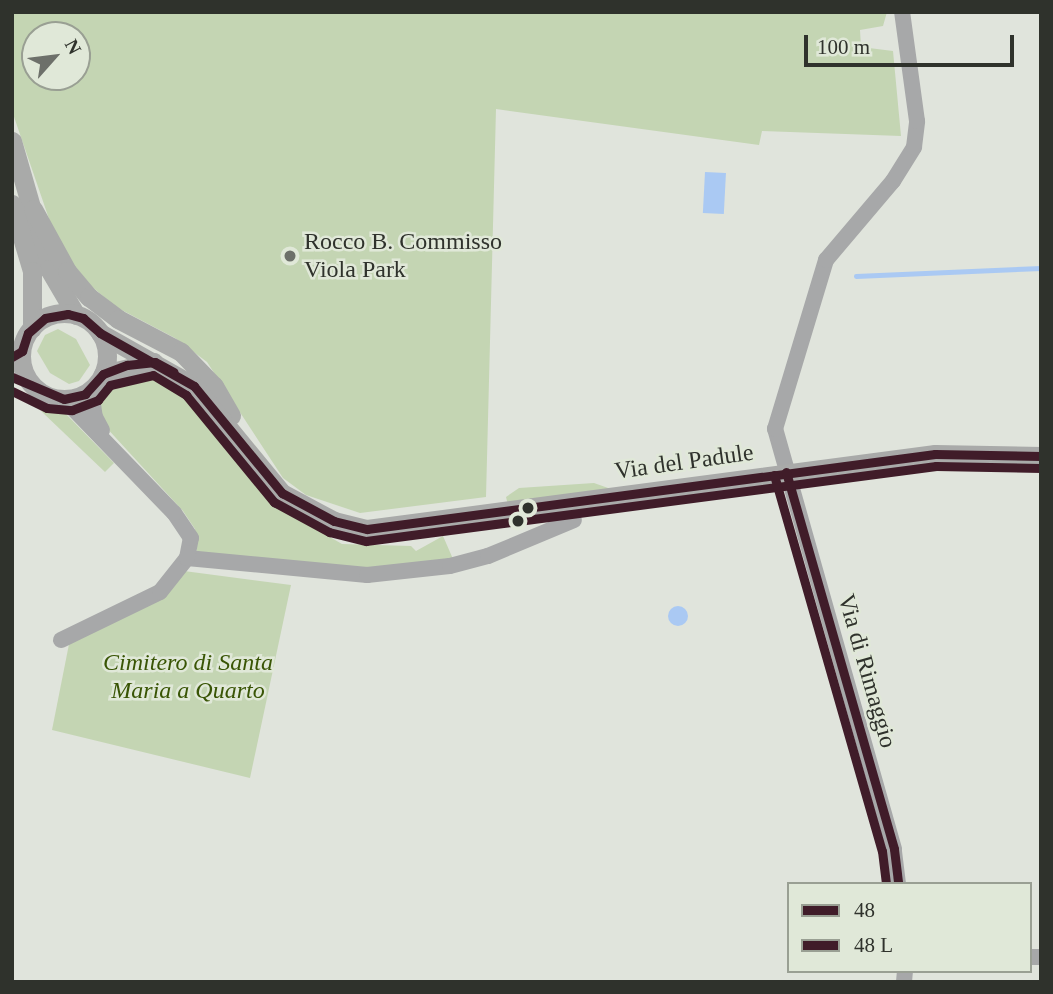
<!DOCTYPE html>
<style>
body{margin:0}
#map{position:relative;width:1053px;height:994px;overflow:hidden;background:#e0e4dc;font-family:Georgia,serif}
div>[style]{position:absolute}
.green>*{inset:0;background:#c4d5b3}
.water>*{inset:0;background:#aac9f3;transform-origin:0 0}
.round{border-radius:50%}
.stream>*{height:4.5px;margin:-2.25px;padding:0 2.25px;transform-origin:2.25px;border-radius:2.25px;background:#aac9f3}
.minor>*{height:16px;margin:-8px;padding:0 8px;transform-origin:8px;border-radius:8px;background:#a7a8a9}
.major>*{height:19px;margin:-9.5px;padding:0 9.5px;transform-origin:9.5px;border-radius:9.5px;background:#a9aaa9}
.major>.ring{margin:-9.5px;padding:0;box-sizing:content-box;background:none;border:19px solid #a9aaa9;border-radius:50%}
.bus-1>*{height:9px;margin:-4.5px;padding:0 4.5px;transform-origin:4.5px;border-radius:4.5px;background:#401c29}
.bus-2>*{height:9px;margin:-4.5px;padding:0 4.5px;transform-origin:4.5px;border-radius:4.5px;background:#401c29}
.dots>*{width:19px;height:19px;translate:-50% -50%;box-sizing:border-box;border:4px solid #e0e8d8;border-radius:50%}
span{translate:-50% -50%;white-space:nowrap;text-align:center;line-height:1.15;-webkit-text-stroke:5px #e0e8d8;paint-order:stroke}
.poi-label{font-size:24px;color:#2f322c}
.left{translate:0 -50%;text-align:left}
.street-label{font-size:24px;color:#2f322c}
.park-label{font-size:24px;color:#395505;font-style:italic}
.frame{position:absolute;inset:0;border:14px solid #2f322c;pointer-events:none}
.legend{position:absolute;left:787px;top:882px;width:245px;height:91px;box-sizing:border-box;background:#e0e8d8;border:2px solid #999f93;margin:0;padding:9px 12px;list-style:none;font-size:21px;color:#2f322c}
.legend li{display:flex;align-items:center;gap:14px;height:35px}
.legend b{width:35px;border:2px solid #999f93}
.north{position:absolute;left:21px;top:21px;width:70px;height:70px;box-sizing:border-box;background:#e0e8d8;border:2px solid #999f93;border-radius:50%;rotate:62deg;font-size:19px;font-weight:700;line-height:28px;text-align:center;color:#2f322c}
.north::after{content:'';display:block;margin:auto;width:24px;height:32px;background:#6d706a;clip-path:polygon(50% 0,100% 100%,50% 72%,0 100%)}
.scale{position:absolute;left:804px;top:35px;width:210px;height:32px;box-sizing:border-box;border:4px solid #2f322c;border-top:0;padding-left:9px;font-size:21px;line-height:24px;white-space:nowrap;color:#2f322c;-webkit-text-stroke:5px #e0e8d8;paint-order:stroke}
</style>
<div id="map">
<div class="green">
<i style="clip-path:polygon(evenodd,12px 12px,887px 12px,883px 26px,860px 30px,861px 47px,893px 51px,901px 136px,762px 131px,759px 145px,496px 109px,486px 497px,360px 513px,306px 495px,283px 478px,207px 362px,175px 338px,116px 307px,91px 286px,58px 245px,12px 111px,12px 12px,35px 35px,77px 35px,77px 77px,35px 77px,35px 35px)"></i>
<i style="clip-path:polygon(58px 329px,76px 339px,90px 365px,79px 381px,69px 384px,50px 373px,37px 351px,45px 335px)"></i>
<i style="clip-path:polygon(143px 372px,188px 394px,263px 491px,302px 521px,342px 544px,411px 546px,416px 551px,443px 536px,453px 559px,367px 570px,197px 556px,195px 529px,183px 511px,104px 425px,100px 406px,111px 384px,117px 377px)"></i>
<i style="clip-path:polygon(41px 411px,66px 414px,114px 463px,105px 472px)"></i>
<i style="clip-path:polygon(594px 483px,611px 489px,508px 505px,506px 497px,519px 488px)"></i>
<i style="clip-path:polygon(184px 571px,291px 585px,250px 778px,52px 730px,70px 639px)"></i>
</div>
<div class="water">
<i style="left:705px;top:172px;width:21px;height:41px;rotate:3deg"></i>
<i class="round" style="left:668px;top:606px;width:20px;height:20px"></i>
</div>
<div class="stream">
<i style="left:856px;top:276px;width:185px;rotate:-2.5deg"></i>
</div>
<div class="minor">
<i style="left:91px;top:390px;width:27px;rotate:82deg"></i>
<i style="left:95px;top:417px;width:15px;rotate:62deg"></i>
<i style="left:187px;top:558px;width:181px;rotate:5.4deg"></i>
<i style="left:367px;top:575px;width:83px;rotate:-6.2deg"></i>
<i style="left:450px;top:566px;width:39px;rotate:-15deg"></i>
<i style="left:488px;top:556px;width:93px;rotate:-22.7deg"></i>
<i style="left:61px;top:640px;width:110px;rotate:-25.9deg"></i>
<i style="left:160px;top:592px;width:43px;rotate:-51.5deg"></i>
<i style="left:187px;top:558px;width:20px;rotate:-79deg"></i>
<i style="left:191px;top:538px;width:30px;rotate:-124deg"></i>
<i style="left:174px;top:513px;width:158px;rotate:-134deg"></i>
<i style="left:898px;top:884px;width:35px;rotate:-97deg"></i>
<i style="left:894px;top:849px;width:437px;rotate:-105.8deg"></i>
<i style="left:775px;top:429px;width:177px;rotate:-73.2deg"></i>
<i style="left:826px;top:260px;width:104px;rotate:-49.7deg"></i>
<i style="left:893px;top:181px;width:40px;rotate:-58deg"></i>
<i style="left:914px;top:147px;width:26px;rotate:-83deg"></i>
<i style="left:917px;top:121px;width:110px;rotate:-97.8deg"></i>
<i style="left:1030px;top:957px;width:11px"></i>
<i style="left:904px;top:982px;width:11px;rotate:-85deg"></i>
</div>
<div class="major">
<i style="left:12px;top:141px;width:133px;rotate:73.9deg"></i>
<i style="left:49px;top:269px;width:53px;rotate:59.6deg"></i>
<i style="left:12px;top:204px;width:70px;rotate:73.4deg"></i>
<i style="left:32px;top:271px;width:57px;rotate:90deg"></i>
<i style="left:33px;top:209px;width:71px;rotate:61.3deg"></i>
<i style="left:67px;top:271px;width:34px;rotate:50deg"></i>
<i style="left:89px;top:297px;width:36px;rotate:37deg"></i>
<i style="left:118px;top:319px;width:71px;rotate:27.6deg"></i>
<i style="left:181px;top:352px;width:47px;rotate:45.9deg"></i>
<i style="left:214px;top:386px;width:34px;rotate:60deg"></i>
<i class="ring" style="left:21px;top:313px;width:67px;height:67px"></i>
<i style="left:100px;top:333px;width:108px;rotate:29.4deg"></i>
<i style="left:194px;top:386px;width:139px;rotate:50.6deg"></i>
<i style="left:282px;top:493px;width:59px;rotate:28.3deg"></i>
<i style="left:334px;top:521px;width:34px;rotate:14deg"></i>
<i style="left:367px;top:529px;width:573px;rotate:-7.52deg"></i>
<i style="left:935px;top:454px;width:106px;rotate:1.1deg"></i>
<i style="left:103px;top:374px;width:52px;rotate:-13.2deg"></i>
</div>
<div class="bus-1">
<i style="left:12px;top:357px;width:12px;rotate:-31deg"></i>
<i style="left:22px;top:351px;width:19px;rotate:-72deg"></i>
<i style="left:28px;top:333px;width:23px;rotate:-41deg"></i>
<i style="left:45px;top:318px;width:23px;rotate:-10deg"></i>
<i style="left:68px;top:314px;width:16px;rotate:15deg"></i>
<i style="left:83px;top:318px;width:23px;rotate:41deg"></i>
<i style="left:100px;top:333px;width:108px;rotate:29.4deg"></i>
<i style="left:194px;top:386px;width:139px;rotate:50.6deg"></i>
<i style="left:282px;top:493px;width:59px;rotate:28.3deg"></i>
<i style="left:334px;top:521px;width:34px;rotate:14deg"></i>
<i style="left:367px;top:529px;width:573px;rotate:-7.52deg"></i>
<i style="left:935px;top:454px;width:106px;rotate:1.1deg"></i>
<i style="left:12px;top:377px;width:56px;rotate:22.9deg"></i>
<i style="left:64px;top:399px;width:22px;rotate:-13deg"></i>
<i style="left:85px;top:394px;width:27px;rotate:-48deg"></i>
<i style="left:103px;top:374px;width:26px;rotate:-21deg"></i>
<i style="left:127px;top:365px;width:28px;rotate:-6deg"></i>
<i style="left:155px;top:362px;width:21px;rotate:28deg"></i>
<i style="left:786px;top:472px;width:392px;rotate:74deg"></i>
<i style="left:894px;top:849px;width:35px;rotate:83deg"></i>
</div>
<div class="bus-2">
<i style="left:12px;top:391px;width:39px;rotate:26deg"></i>
<i style="left:47px;top:408px;width:25px;rotate:5deg"></i>
<i style="left:72px;top:410px;width:28px;rotate:-21deg"></i>
<i style="left:98px;top:400px;width:19px;rotate:-51deg"></i>
<i style="left:110px;top:385px;width:44px;rotate:-13.1deg"></i>
<i style="left:153px;top:375px;width:39px;rotate:31deg"></i>
<i style="left:186px;top:395px;width:139px;rotate:50.6deg"></i>
<i style="left:274px;top:502px;width:63px;rotate:28.6deg"></i>
<i style="left:329px;top:532px;width:38px;rotate:14deg"></i>
<i style="left:366px;top:541px;width:575px;rotate:-7.5deg"></i>
<i style="left:936px;top:466px;width:105px;rotate:1.1deg"></i>
<i style="left:774px;top:475px;width:391px;rotate:74deg"></i>
<i style="left:882px;top:851px;width:33px;rotate:83deg"></i>
</div>
<div class="dots">
<i style="left:290px;top:256px;background:#6d706a"></i>
<i style="left:528px;top:508px;background:#2f322c"></i>
<i style="left:518px;top:521px;background:#2f322c"></i>
</div>
<div class="poi-label">
<span class="left" style="left:304px;top:256px">Rocco B. Commisso<br>Viola Park</span>
</div>
<div class="street-label">
<span style="left:684px;top:462px;rotate:-8deg">Via del Padule</span>
<span style="left:867px;top:671px;rotate:74deg">Via di Rimaggio</span>
</div>
<div class="park-label">
<span style="left:188px;top:677px">Cimitero di Santa<br>Maria a Quarto</span>
</div>
<div class="frame"></div>
<ul class="legend">
<li><b style="height:9px;background:#401c29"></b>48</li>
<li><b style="height:9px;background:#401c29"></b>48 L</li>
</ul>
<div class="north">N</div>
<div class="scale">100 m</div>
</div>
